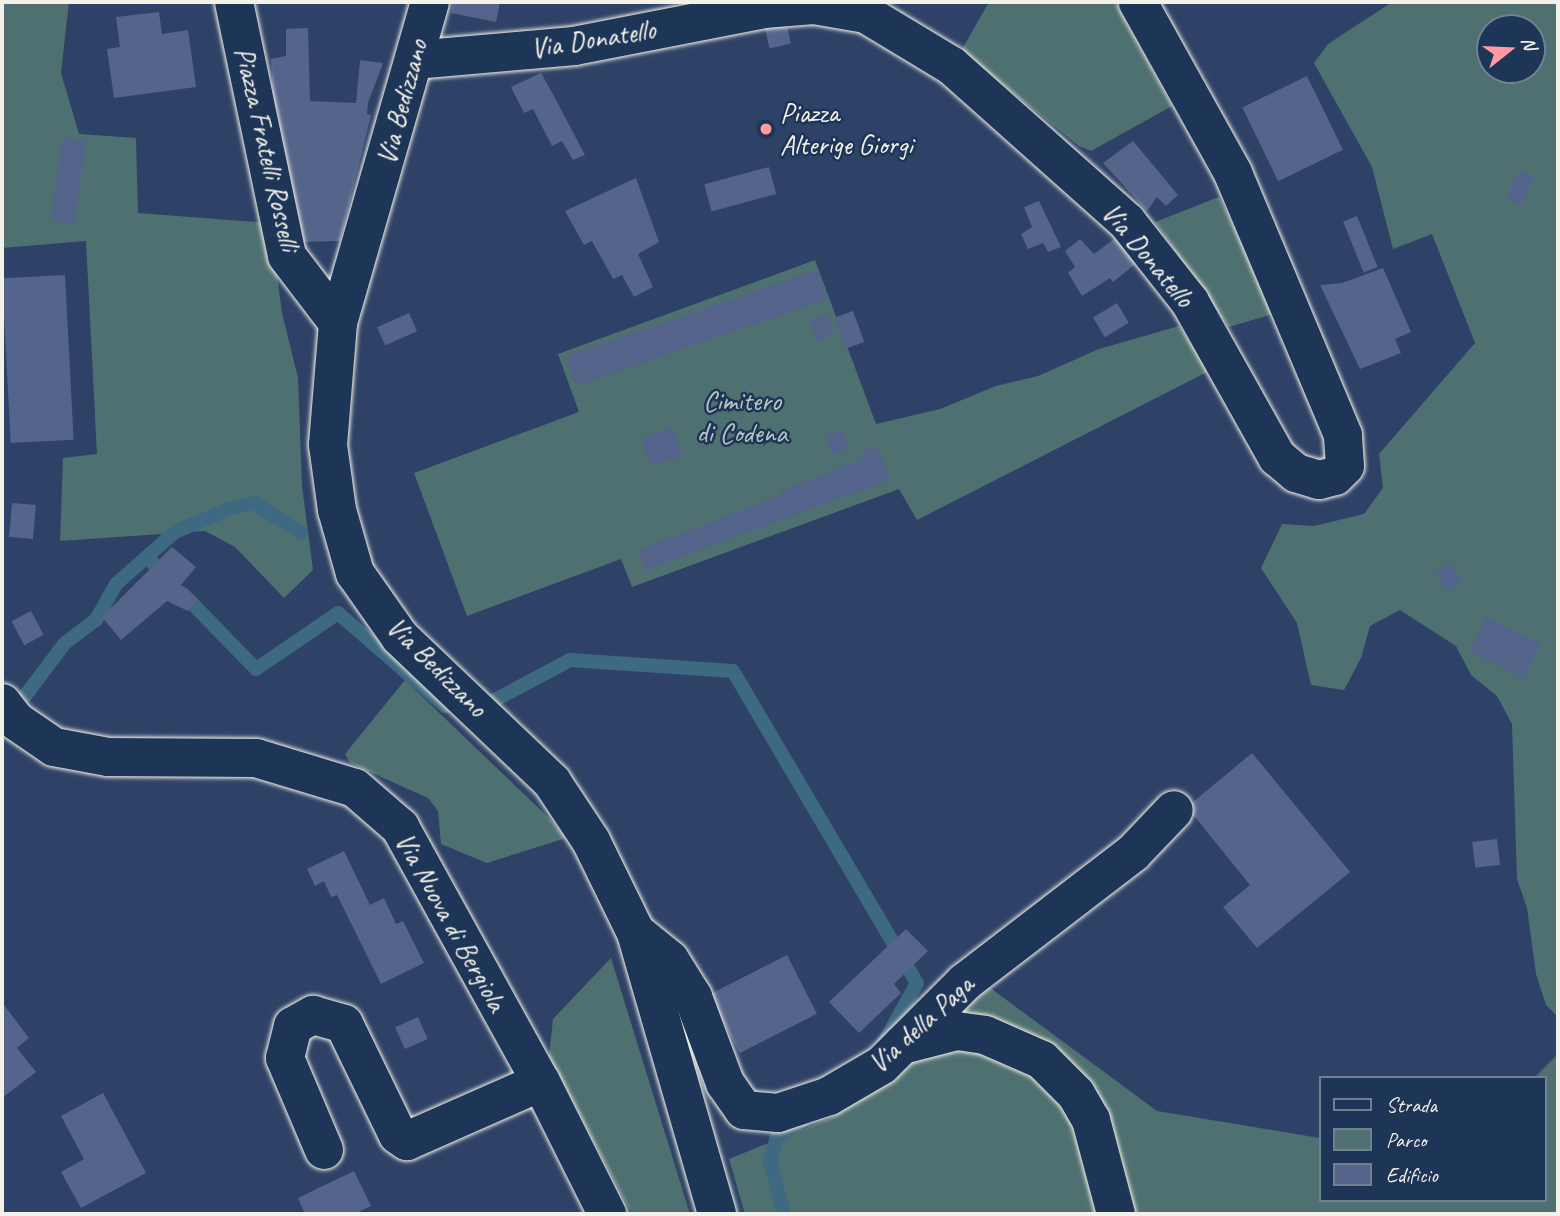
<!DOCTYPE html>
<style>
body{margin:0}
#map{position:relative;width:1560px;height:1216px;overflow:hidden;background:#2d4266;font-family:Caveat,sans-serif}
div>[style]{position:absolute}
.green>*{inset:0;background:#4f7070}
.stream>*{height:14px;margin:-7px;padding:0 7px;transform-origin:7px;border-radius:7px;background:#3d6981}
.building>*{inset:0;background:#55648b;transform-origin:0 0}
.roads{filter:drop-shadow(0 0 2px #f4f1e8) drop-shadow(0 0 2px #f4f1e8)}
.minor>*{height:38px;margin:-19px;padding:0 19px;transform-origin:19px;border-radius:19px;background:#1d3557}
.dots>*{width:19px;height:19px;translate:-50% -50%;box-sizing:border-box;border:4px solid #1d3557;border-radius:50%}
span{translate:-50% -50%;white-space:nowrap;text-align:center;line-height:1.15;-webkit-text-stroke:5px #1d3557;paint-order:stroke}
.street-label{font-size:28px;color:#f4f1e8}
.poi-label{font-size:28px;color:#f4f1e8}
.left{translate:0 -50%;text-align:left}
.park-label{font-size:28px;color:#bac4be}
.frame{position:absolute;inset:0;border:4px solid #f4f1e8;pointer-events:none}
.legend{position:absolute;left:1319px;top:1076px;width:228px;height:126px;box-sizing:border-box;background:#1d3557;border:2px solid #738091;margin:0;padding:9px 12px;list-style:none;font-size:21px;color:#f4f1e8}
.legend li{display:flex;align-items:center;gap:14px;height:35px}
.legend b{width:35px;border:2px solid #738091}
.north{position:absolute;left:1476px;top:14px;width:70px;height:70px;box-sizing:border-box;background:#1d3557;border:2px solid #738091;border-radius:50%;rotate:72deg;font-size:19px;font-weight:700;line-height:28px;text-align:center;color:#f4f1e8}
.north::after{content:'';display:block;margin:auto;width:24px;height:32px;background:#ff9aa2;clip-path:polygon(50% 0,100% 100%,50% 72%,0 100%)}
</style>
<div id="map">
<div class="green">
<i style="clip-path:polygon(2px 2px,69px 2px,61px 73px,79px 134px,136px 138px,138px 213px,270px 223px,282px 313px,298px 378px,302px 486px,313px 570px,284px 598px,235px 547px,205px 531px,60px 541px,63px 458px,97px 454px,86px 241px,2px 248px)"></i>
<i style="clip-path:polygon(989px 2px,1115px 2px,1172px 106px,1091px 151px,1079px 146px,961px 51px)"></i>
<i style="clip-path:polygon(evenodd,1392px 2px,1558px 2px,1558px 1017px,1546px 1005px,1536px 974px,1527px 908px,1517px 879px,1512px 724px,1497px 696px,1471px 675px,1456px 646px,1400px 610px,1370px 626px,1361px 658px,1344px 690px,1311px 685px,1297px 623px,1261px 568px,1282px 524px,1314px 526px,1364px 514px,1383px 488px,1379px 454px,1475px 343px,1432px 234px,1393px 249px,1372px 167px,1314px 63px,1328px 44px,1392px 2px,1490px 28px,1532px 28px,1532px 70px,1490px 70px,1490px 28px)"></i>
<i style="clip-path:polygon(1219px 197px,1276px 313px,1229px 327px,1155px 222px)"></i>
<i style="clip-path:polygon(815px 260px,876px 424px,940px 409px,996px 386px,1038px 376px,1099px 349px,1179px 326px,1209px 371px,917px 520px,899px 489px,632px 587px,621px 559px,467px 616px,414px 473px,579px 412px,558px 354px)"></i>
<i style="clip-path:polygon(405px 680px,551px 820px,566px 838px,487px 863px,441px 844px,438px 811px,428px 798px,350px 763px,345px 754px)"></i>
<i style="clip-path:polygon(611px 958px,690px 1214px,632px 1214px,549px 1056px,553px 1019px)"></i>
<i style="clip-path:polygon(989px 987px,1157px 1111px,1320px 1138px,1320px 1200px,1544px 1200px,1544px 1078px,1534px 1078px,1558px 1054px,1558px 1214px,745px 1214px,729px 1159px,833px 1117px,894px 1074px)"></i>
</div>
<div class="stream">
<i style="left:147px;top:557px;width:30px;rotate:45deg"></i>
<i style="left:182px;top:593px;width:106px;rotate:45.8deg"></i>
<i style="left:256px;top:669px;width:99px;rotate:-34.3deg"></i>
<i style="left:338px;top:613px;width:142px;rotate:41deg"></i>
<i style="left:480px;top:708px;width:102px;rotate:-28.1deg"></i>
<i style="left:570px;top:660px;width:163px;rotate:3.9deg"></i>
<i style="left:733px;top:671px;width:362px;rotate:59.5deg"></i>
<i style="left:917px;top:983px;width:70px;rotate:119.1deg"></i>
<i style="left:13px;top:712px;width:86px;rotate:-53deg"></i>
<i style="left:65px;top:643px;width:39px;rotate:-37deg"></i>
<i style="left:96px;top:620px;width:41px;rotate:-60.9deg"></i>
<i style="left:116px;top:584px;width:79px;rotate:-41.4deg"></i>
<i style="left:175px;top:532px;width:61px;rotate:-23.2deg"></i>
<i style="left:231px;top:508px;width:24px;rotate:-12deg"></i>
<i style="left:254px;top:503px;width:56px;rotate:32.6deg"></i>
<i style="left:784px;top:1214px;width:55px;rotate:-104.8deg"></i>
<i style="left:770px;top:1161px;width:25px;rotate:-74deg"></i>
<i style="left:777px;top:1137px;width:30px;rotate:-33deg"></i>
</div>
<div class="building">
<i style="clip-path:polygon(453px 2px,500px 2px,496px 22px,451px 13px)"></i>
<i style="clip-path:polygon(159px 12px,162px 34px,188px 30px,196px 87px,114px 98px,107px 49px,120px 47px,116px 17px)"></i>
<i style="left:786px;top:22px;width:22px;height:22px;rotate:77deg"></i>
<i style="clip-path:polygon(308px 28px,310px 101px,356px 103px,360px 60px,383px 63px,368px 103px,367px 114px,371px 115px,340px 241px,300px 242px,274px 117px,271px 59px,286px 56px,286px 29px)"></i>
<i style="clip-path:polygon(541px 73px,555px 98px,585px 155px,573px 160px,562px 141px,552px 146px,533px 109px,524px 113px,511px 87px)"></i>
<i style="left:1307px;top:76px;width:82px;height:72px;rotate:64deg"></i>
<i style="left:63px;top:137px;width:24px;height:84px;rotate:9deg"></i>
<i style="clip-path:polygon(1133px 141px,1178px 195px,1166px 206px,1157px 197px,1147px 211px,1103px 163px)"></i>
<i style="left:769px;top:167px;width:28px;height:67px;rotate:75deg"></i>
<i style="left:1519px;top:170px;width:17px;height:31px;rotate:25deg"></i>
<i style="clip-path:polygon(636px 178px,659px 242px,638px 254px,653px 287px,634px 297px,622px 275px,613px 279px,592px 241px,584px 245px,565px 211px)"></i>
<i style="clip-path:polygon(1039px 201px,1061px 247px,1048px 252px,1043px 243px,1028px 249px,1021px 234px,1032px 227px,1024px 207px)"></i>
<i style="left:1357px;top:216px;width:55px;height:15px;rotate:68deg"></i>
<i style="clip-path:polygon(1118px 236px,1139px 261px,1113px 282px,1110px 278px,1082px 296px,1068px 273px,1075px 267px,1065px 251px,1080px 239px,1094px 254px)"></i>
<i style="clip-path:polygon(1383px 268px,1411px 332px,1395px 339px,1401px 353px,1360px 369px,1320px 285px,1342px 283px)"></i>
<i style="left:817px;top:270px;width:31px;height:266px;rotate:71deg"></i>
<i style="left:65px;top:275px;width:165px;height:63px;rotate:87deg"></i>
<i style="left:1117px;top:303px;width:23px;height:28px;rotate:59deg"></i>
<i style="left:853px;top:311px;width:33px;height:20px;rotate:70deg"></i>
<i style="left:409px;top:313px;width:20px;height:35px;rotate:66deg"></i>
<i style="left:826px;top:314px;width:22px;height:18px;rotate:68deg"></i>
<i style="left:673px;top:427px;width:30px;height:34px;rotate:70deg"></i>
<i style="left:842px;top:430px;width:20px;height:18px;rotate:72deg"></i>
<i style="clip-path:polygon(877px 445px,890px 480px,645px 570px,638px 550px,782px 495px,780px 491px,864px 459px,861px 452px)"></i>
<i style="left:12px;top:503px;width:24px;height:34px;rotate:5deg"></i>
<i style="clip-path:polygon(172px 547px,196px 567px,181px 585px,198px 599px,188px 611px,167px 601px,121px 640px,102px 617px)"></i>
<i style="left:1448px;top:562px;width:22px;height:19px;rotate:47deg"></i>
<i style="left:31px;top:611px;width:27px;height:22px;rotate:62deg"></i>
<i style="left:1486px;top:617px;width:61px;height:38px;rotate:26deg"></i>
<i style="clip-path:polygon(1252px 753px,1350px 872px,1257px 948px,1223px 907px,1250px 885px,1187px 807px)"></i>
<i style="left:1497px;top:839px;width:26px;height:25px;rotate:83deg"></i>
<i style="clip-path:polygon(344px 851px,370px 905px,384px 898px,396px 924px,403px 921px,424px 963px,381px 984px,337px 895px,331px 897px,324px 881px,315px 886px,307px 869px)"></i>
<i style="clip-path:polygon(906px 929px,928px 951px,894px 984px,901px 993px,859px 1033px,829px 1002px)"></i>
<i style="left:787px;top:955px;width:66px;height:87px;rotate:63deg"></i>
<i style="clip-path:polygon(4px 1005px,29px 1038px,17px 1048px,36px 1072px,2px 1098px)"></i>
<i style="left:418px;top:1017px;width:24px;height:25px;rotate:66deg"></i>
<i style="clip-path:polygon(103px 1093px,146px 1173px,81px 1208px,61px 1172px,84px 1159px,61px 1116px)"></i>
<i style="clip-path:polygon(354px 1171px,371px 1206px,354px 1214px,305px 1214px,298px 1198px)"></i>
</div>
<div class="roads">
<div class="minor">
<i style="left:234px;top:2px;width:259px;rotate:78.2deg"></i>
<i style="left:287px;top:256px;width:84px;rotate:52.7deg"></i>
<i style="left:430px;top:2px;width:334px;rotate:106deg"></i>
<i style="left:338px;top:323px;width:122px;rotate:94.7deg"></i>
<i style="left:328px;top:445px;width:66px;rotate:82.1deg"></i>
<i style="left:337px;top:510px;width:66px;rotate:74.1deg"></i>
<i style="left:355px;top:573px;width:78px;rotate:54.9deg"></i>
<i style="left:400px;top:637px;width:210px;rotate:43.6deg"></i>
<i style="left:552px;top:782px;width:71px;rotate:56.5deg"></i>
<i style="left:591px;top:841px;width:102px;rotate:63.9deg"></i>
<i style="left:636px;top:933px;width:292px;rotate:73.9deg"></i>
<i style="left:414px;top:60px;width:161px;rotate:-5deg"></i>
<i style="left:574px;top:46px;width:194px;rotate:-11deg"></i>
<i style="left:764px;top:9px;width:50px;rotate:-4.6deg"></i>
<i style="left:814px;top:5px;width:53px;rotate:9.8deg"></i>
<i style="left:866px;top:14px;width:100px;rotate:31.2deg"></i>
<i style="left:952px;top:66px;width:234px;rotate:41.7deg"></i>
<i style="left:1127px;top:222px;width:102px;rotate:51.8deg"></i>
<i style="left:1190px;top:302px;width:178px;rotate:60.7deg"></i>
<i style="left:1277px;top:457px;width:25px;rotate:40deg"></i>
<i style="left:1296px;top:473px;width:24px;rotate:17deg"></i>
<i style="left:1319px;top:480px;width:16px;rotate:-14deg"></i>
<i style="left:1335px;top:476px;width:14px;rotate:-45deg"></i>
<i style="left:1345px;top:466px;width:31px;rotate:-94deg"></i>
<i style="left:1343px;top:435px;width:284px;rotate:-112.8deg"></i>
<i style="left:1233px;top:173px;width:196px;rotate:-119.1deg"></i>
<i style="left:2px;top:703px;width:23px;rotate:52deg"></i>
<i style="left:16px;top:721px;width:46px;rotate:34.4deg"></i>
<i style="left:54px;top:747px;width:55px;rotate:10.5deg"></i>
<i style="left:108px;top:757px;width:148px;rotate:0.4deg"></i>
<i style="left:256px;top:758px;width:103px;rotate:16.9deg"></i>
<i style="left:355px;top:788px;width:60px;rotate:40.9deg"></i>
<i style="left:400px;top:827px;width:291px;rotate:61.1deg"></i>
<i style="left:541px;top:1082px;width:148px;rotate:63.4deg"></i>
<i style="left:638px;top:934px;width:41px;rotate:39.1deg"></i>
<i style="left:670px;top:960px;width:44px;rotate:58.1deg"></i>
<i style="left:693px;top:997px;width:92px;rotate:69.6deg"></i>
<i style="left:725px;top:1083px;width:33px;rotate:55deg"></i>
<i style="left:744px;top:1110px;width:34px;rotate:5deg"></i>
<i style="left:778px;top:1113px;width:54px;rotate:-18.4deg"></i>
<i style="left:829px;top:1096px;width:61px;rotate:-30.3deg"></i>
<i style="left:882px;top:1065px;width:117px;rotate:-45deg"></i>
<i style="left:965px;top:982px;width:212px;rotate:-37.5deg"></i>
<i style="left:1133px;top:853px;width:59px;rotate:-46.4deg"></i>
<i style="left:902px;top:1045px;width:57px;rotate:-14.3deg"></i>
<i style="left:957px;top:1031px;width:28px;rotate:8deg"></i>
<i style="left:985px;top:1035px;width:62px;rotate:23.7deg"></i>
<i style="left:1042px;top:1060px;width:48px;rotate:45deg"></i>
<i style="left:1076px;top:1094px;width:30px;rotate:60deg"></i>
<i style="left:1091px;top:1120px;width:97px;rotate:75.1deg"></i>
<i style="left:324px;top:1150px;width:100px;rotate:-113deg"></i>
<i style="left:285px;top:1058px;width:33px;rotate:-76deg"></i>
<i style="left:293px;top:1026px;width:23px;rotate:-29deg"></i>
<i style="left:313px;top:1015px;width:32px;rotate:16deg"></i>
<i style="left:344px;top:1024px;width:123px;rotate:64.1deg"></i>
<i style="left:398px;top:1135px;width:11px;rotate:34deg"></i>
<i style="left:407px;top:1141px;width:146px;rotate:-23.8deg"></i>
</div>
</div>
<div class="dots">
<i style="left:766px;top:129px;background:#ff9aa2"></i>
</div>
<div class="street-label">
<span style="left:593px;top:39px;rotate:-9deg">Via Donatello</span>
<span style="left:402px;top:102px;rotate:-75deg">Via Bedizzano</span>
<span style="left:267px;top:149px;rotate:77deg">Piazza Fratelli Rosselli</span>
<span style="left:1148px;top:255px;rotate:50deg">Via Donatello</span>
<span style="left:437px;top:667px;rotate:45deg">Via Bedizzano</span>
<span style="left:451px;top:922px;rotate:61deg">Via Nuova di Bergiola</span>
<span style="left:921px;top:1024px;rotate:-42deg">Via della Paga</span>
</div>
<div class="poi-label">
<span class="left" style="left:780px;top:129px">Piazza<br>Alterige Giorgi</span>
</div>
<div class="park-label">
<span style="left:742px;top:417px">Cimitero<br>di Codena</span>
</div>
<div class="frame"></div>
<ul class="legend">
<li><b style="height:9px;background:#1d3557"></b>Strada</li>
<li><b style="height:19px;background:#4f7070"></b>Parco</li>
<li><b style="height:19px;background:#55648b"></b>Edificio</li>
</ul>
<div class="north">N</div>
</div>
